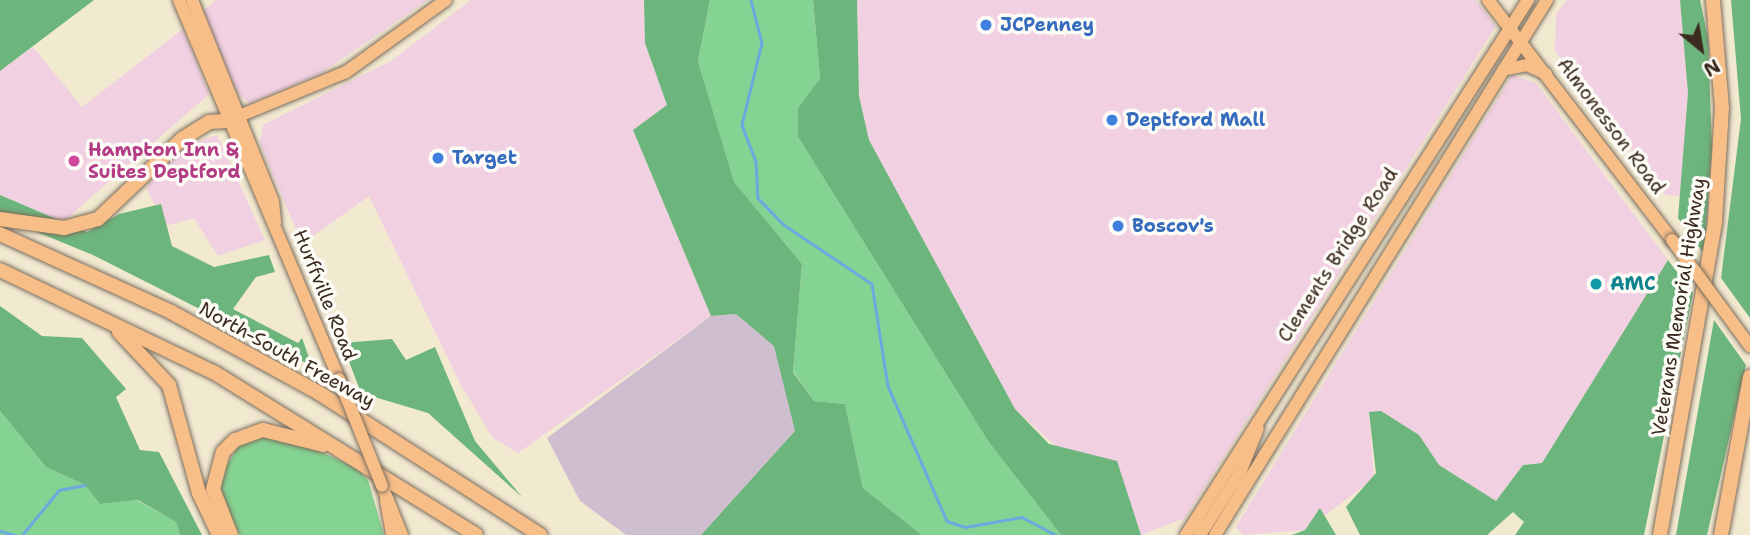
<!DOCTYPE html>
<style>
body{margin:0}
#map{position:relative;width:1750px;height:535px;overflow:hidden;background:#f2e9d1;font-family:"Shantell Sans",sans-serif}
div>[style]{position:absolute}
.built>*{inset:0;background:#f1d0e2}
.industrial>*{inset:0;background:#cebed0}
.green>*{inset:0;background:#85d392}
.forest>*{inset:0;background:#6cb57c}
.stream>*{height:2.5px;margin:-1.25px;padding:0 1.25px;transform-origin:1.25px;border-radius:1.25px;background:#6da9de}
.roads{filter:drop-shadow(0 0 2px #7b6d5d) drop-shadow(0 0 2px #7b6d5d)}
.major>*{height:12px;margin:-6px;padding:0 6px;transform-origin:6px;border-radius:6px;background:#f7be88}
.highway>*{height:14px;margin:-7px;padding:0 7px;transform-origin:7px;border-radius:7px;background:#f7be88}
.bridges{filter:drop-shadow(0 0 2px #7b6d5d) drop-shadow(0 0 2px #7b6d5d)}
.major-bridge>*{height:12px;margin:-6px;padding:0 6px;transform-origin:6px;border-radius:6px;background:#f7be88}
.dots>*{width:19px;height:19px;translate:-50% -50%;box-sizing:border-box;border:4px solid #fdfcf7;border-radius:50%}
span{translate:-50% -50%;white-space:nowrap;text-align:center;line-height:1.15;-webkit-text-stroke:7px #fdfcf7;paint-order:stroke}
.shop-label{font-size:19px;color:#366cbe;font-weight:700}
.left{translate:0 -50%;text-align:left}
.street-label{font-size:19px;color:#3b2a1e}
.hotel-label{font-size:19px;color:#b23c85;font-weight:700}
.culture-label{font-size:19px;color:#0d838f;font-weight:700}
.north{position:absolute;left:1666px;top:14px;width:70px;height:70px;-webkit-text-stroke:5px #fdfcf7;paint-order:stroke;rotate:150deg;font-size:19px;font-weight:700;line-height:28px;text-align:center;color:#3b2a1e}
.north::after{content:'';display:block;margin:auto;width:24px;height:32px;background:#3b2a1e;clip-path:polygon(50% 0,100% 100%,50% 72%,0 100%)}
</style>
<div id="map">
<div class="built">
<i style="clip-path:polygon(216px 0,428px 0,320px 74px,250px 103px,238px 94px,203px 11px)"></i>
<i style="clip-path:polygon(471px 0,644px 0,645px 43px,667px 105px,633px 130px,711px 316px,518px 453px,493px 438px,461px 385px,369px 196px,302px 244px,260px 143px,263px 125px,391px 61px)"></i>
<i style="clip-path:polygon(857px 0,1476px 0,1496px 26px,1185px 518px,1141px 535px,1133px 516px,1015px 409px,869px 140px,859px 96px)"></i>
<i style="clip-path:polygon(1567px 0,1680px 0,1688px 93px,1681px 196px,1666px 195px,1555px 51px,1556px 14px)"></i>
<i style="clip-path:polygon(183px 29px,209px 94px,63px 222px,0 195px,0 71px,33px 47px,82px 107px)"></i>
<i style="clip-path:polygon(1512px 75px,1536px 83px,1668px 260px,1542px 463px,1523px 465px,1496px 501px,1439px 465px,1419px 435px,1369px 413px,1374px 479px,1305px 530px,1243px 535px,1236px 527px)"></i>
<i style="clip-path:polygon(217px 135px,265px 240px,218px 256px,194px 218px,165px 226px,146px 187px,179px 149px)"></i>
</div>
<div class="industrial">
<i style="clip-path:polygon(736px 314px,775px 346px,795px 431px,701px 535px,626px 535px,580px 501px,547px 438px,711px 316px)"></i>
</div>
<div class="green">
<i style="clip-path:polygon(710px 0,813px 0,820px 78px,798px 108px,798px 137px,988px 441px,1061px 535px,922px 535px,863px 488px,845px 404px,814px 401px,793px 371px,802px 264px,734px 183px,698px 61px)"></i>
<i style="clip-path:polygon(0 411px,46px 467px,85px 485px,100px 504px,137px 500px,176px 522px,180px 535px,0 535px)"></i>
<i style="clip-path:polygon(256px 436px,298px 441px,356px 468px,368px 480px,384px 535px,240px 535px,221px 499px,219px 479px,238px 446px)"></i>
</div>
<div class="forest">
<i style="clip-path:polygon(0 0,94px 0,0 71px)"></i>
<i style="clip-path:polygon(644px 0,710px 0,698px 61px,734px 182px,802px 264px,793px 372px,814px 401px,845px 404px,863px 488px,922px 535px,701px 535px,795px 431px,774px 346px,736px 314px,711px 316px,633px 130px,667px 105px,645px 43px)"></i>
<i style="clip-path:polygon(813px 0,857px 0,859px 96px,869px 140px,1015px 409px,1049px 444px,1117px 461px,1141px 535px,1061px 535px,988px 441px,798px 137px,798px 108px,820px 78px)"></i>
<i style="clip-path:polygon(1680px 0,1700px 0,1708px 38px,1712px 149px,1704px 254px,1678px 218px,1688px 93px)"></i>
<i style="clip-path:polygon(1731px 0,1750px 0,1750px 318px,1721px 278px,1741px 119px)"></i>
<i style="clip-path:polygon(0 195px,87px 232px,119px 214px,161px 204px,172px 246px,214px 267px,269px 255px,275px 272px,256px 277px,233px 309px,298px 343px,302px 338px,312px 366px,93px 255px,0 217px)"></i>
<i style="clip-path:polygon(1668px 260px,1693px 293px,1644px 535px,1515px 535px,1524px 522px,1513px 512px,1487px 535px,1360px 535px,1346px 507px,1376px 473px,1369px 412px,1381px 411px,1419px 435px,1439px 465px,1496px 501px,1523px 465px,1542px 463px)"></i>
<i style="clip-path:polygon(0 306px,42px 336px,82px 338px,126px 389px,116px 397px,140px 450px,159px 452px,202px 535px,180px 535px,176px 522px,138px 500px,100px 504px,85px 485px,46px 467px,0 411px)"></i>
<i style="clip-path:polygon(1714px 320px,1746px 365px,1707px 535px,1676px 535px)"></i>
<i style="clip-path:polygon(392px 339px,406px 360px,435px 347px,475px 441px,522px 497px,428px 413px,361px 393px,342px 343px)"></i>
<i style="clip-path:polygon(1320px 508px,1336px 535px,1292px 535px,1305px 530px)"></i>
</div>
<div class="stream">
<i style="left:751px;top:0;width:44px;rotate:75.7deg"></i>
<i style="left:762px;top:43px;width:84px;rotate:103.7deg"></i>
<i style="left:742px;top:125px;width:39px;rotate:69deg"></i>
<i style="left:756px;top:161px;width:37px;rotate:87deg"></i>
<i style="left:758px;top:198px;width:36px;rotate:46deg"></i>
<i style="left:783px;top:224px;width:107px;rotate:34deg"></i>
<i style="left:872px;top:284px;width:103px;rotate:81.1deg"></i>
<i style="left:888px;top:386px;width:147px;rotate:66.4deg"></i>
<i style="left:947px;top:521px;width:19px;rotate:18deg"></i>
<i style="left:965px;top:527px;width:58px;rotate:-10deg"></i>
<i style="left:1022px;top:517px;width:38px;rotate:28deg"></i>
<i style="left:0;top:531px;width:16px;rotate:15deg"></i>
<i style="left:22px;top:535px;width:58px;rotate:-50.6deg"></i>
<i style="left:59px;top:490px;width:26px;rotate:-11deg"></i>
</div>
<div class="roads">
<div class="major">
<i style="left:179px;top:0;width:411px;rotate:67.1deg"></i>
<i style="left:192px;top:0;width:218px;rotate:68.1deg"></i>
<i style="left:273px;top:202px;width:20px;rotate:84deg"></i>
<i style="left:1488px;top:0;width:302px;rotate:52.5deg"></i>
<i style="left:1503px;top:70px;width:25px;rotate:-12deg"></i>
<i style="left:1527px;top:65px;width:21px;rotate:25deg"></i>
<i style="left:227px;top:121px;width:129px;rotate:-22.4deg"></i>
<i style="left:346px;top:72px;width:123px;rotate:-35.8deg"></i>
<i style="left:382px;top:486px;width:53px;rotate:67.8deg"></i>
<i style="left:1186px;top:535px;width:635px;rotate:-57.41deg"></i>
<i style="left:1200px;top:535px;width:74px;rotate:-57.2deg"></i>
<i style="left:1240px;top:473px;width:48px;rotate:-68.2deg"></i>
<i style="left:1215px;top:535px;width:630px;rotate:-58.18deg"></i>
</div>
<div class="highway">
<i style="left:0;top:219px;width:65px;rotate:8deg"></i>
<i style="left:64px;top:228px;width:35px;rotate:-15deg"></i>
<i style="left:98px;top:219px;width:116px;rotate:-43.6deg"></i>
<i style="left:182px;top:139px;width:32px;rotate:-32deg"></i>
<i style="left:209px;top:122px;width:18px;rotate:-3deg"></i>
<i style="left:0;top:234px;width:188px;rotate:24.5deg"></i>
<i style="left:171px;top:312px;width:169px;rotate:28.7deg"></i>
<i style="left:319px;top:393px;width:263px;rotate:32.7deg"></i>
<i style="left:0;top:270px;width:238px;rotate:25.6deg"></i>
<i style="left:215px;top:373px;width:307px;rotate:31.8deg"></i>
<i style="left:119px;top:332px;width:73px;rotate:46.7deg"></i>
<i style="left:169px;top:385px;width:112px;rotate:74.5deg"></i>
<i style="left:199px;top:493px;width:47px;rotate:64.5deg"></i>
<i style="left:387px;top:500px;width:36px;rotate:80deg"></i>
<i style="left:231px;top:535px;width:49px;rotate:-111.4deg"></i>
<i style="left:213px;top:489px;width:38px;rotate:-75deg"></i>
<i style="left:223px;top:452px;width:17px;rotate:-45deg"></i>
<i style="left:235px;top:440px;width:30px;rotate:-20deg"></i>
<i style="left:263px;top:430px;width:62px;rotate:14deg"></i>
<i style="left:1660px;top:535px;width:318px;rotate:-80deg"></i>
<i style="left:1715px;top:222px;width:114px;rotate:-86.5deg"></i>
<i style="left:1722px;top:108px;width:108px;rotate:-94.8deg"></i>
<i style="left:1721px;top:535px;width:161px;rotate:-79.6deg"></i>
</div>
</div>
<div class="bridges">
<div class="major-bridge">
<i style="left:1672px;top:240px;width:132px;rotate:53.7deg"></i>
<i style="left:339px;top:379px;width:115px;rotate:68.1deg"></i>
</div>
</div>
<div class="dots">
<i style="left:986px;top:25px;background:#3f7fe0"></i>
<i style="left:1112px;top:120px;background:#3f7fe0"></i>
<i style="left:438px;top:158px;background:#3f7fe0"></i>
<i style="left:74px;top:161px;background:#d1479c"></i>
<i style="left:1118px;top:226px;background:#3f7fe0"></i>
<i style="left:1596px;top:284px;background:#0f9aa8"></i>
</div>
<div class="shop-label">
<span class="left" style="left:1000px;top:25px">JCPenney</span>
<span class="left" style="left:1126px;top:120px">Deptford Mall</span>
<span class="left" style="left:452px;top:158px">Target</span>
<span class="left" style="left:1132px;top:226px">Boscov's</span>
</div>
<div class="street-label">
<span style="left:1611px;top:126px;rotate:53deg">Almonesson Road</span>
<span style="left:1338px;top:255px;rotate:-57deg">Clements Bridge Road</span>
<span style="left:325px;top:295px;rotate:68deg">Hurffville Road</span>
<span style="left:1679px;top:307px;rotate:-81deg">Veterans Memorial Highway</span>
<span style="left:287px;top:355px;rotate:29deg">North-South Freeway</span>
</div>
<div class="hotel-label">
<span class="left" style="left:88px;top:161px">Hampton Inn &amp;<br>Suites Deptford</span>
</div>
<div class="culture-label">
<span class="left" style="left:1610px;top:284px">AMC</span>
</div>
<div class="north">N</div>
</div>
